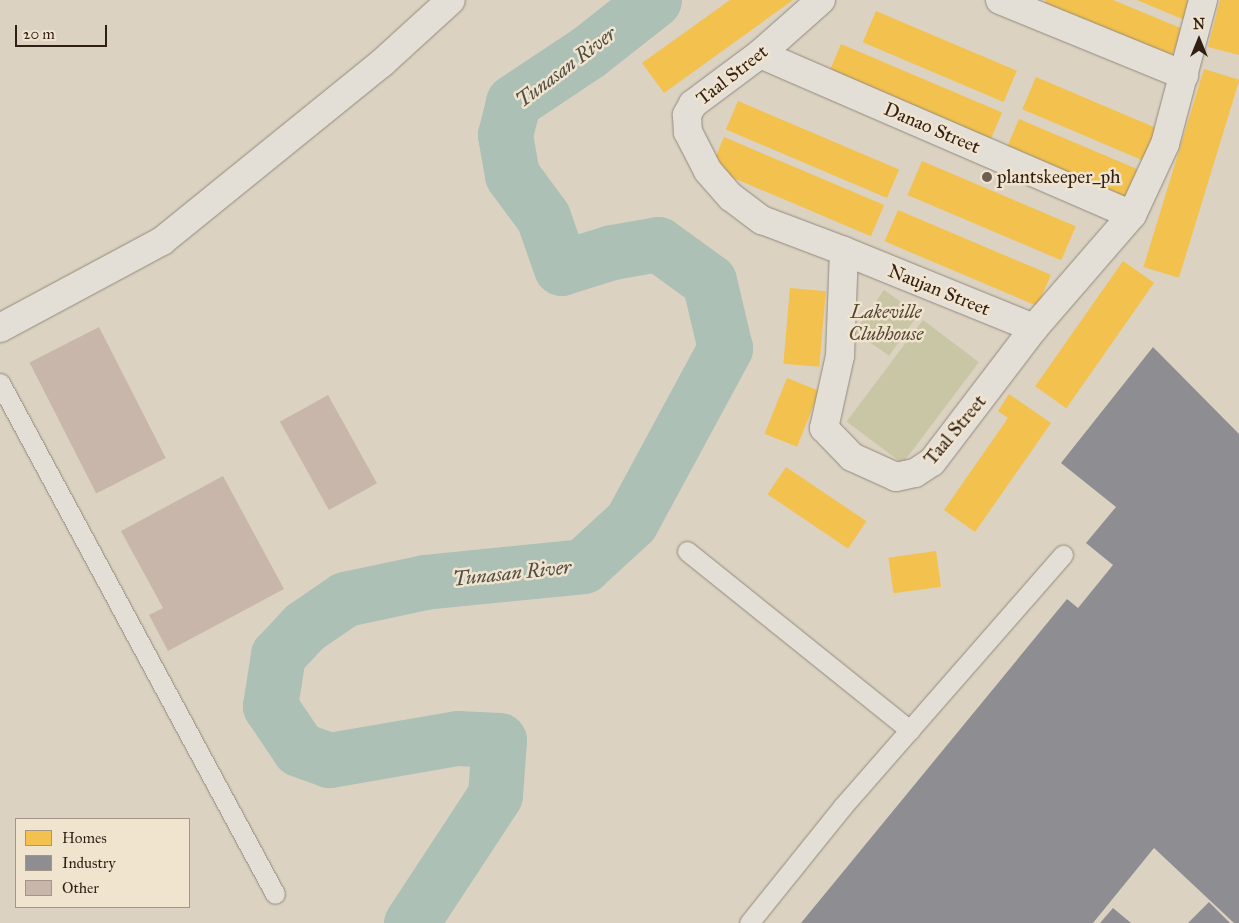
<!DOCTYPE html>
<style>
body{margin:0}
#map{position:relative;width:1239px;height:923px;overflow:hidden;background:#dcd2c1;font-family:"IM FELL Great Primer",serif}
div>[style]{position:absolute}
.green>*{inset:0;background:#c8c6a4;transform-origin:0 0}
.homes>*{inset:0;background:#f2c14e;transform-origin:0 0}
.industry>*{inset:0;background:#8d8d92}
.river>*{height:55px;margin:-27.5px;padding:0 27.5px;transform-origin:27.5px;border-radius:27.5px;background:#acc0b6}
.building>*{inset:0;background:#c8b6ab;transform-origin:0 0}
.roads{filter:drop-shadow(0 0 1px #91897e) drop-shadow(0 0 1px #91897e)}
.service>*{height:19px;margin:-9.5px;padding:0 9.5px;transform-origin:9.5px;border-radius:9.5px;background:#e4dfd6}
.minor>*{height:28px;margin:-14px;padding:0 14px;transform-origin:14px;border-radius:14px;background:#e4dfd6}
.dots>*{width:14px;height:14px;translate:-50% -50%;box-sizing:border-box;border:2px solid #f0e4cf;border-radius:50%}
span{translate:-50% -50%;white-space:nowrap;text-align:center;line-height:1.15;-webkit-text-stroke:5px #f0e4cf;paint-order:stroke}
.street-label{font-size:19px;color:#311f14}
.poi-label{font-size:19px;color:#311f14}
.left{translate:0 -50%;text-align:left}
.park-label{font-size:19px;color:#534632;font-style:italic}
.water-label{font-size:20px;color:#504d43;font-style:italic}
.legend{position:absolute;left:15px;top:818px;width:175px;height:90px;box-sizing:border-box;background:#f0e4cf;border:1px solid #a49584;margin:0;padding:6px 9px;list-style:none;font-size:15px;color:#311f14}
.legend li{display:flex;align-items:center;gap:10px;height:25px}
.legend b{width:25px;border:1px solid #a49584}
.north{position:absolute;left:1174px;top:15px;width:50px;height:50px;-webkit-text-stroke:4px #f0e4cf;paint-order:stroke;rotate:0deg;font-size:14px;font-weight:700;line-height:20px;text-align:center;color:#311f14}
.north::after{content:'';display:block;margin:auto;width:18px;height:22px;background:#311f14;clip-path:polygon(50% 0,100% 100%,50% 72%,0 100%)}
.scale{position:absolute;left:15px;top:25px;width:92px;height:22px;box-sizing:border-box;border:2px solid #311f14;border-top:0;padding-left:6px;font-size:15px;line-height:18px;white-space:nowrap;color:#311f14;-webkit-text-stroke:4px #f0e4cf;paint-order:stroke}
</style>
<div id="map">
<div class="green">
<i style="left:884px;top:290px;width:42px;height:51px;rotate:35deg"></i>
<i style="left:923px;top:320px;width:70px;height:127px;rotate:37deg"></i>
</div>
<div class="homes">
<i style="clip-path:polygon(730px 0,793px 0,664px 93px,642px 63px)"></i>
<i style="clip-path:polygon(1046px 0,1113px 0,1183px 29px,1169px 62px,1042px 9px)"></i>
<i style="clip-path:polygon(1137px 0,1196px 0,1187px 21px)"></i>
<i style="clip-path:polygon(1220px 0,1239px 0,1239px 55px,1208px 47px)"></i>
<i style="left:876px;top:11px;width:153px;height:34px;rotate:23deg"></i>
<i style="left:841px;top:44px;width:175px;height:33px;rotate:23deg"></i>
<i style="left:1204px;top:69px;width:37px;height:207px;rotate:17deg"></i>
<i style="left:1036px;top:77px;width:137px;height:35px;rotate:23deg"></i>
<i style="left:738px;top:101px;width:175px;height:31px;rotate:23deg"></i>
<i style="left:1019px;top:119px;width:139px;height:34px;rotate:23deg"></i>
<i style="left:724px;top:137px;width:174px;height:34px;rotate:23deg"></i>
<i style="left:922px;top:161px;width:167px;height:37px;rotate:23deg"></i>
<i style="left:898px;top:210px;width:166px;height:34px;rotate:23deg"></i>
<i style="left:1123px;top:261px;width:38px;height:153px;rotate:35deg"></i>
<i style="left:790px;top:288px;width:36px;height:76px;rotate:5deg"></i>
<i style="left:787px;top:378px;width:35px;height:60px;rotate:22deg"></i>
<i style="clip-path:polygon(1009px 394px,1051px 423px,975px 532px,944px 510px,1008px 418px,998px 411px)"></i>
<i style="left:786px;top:467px;width:97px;height:33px;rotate:34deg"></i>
<i style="left:936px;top:551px;width:36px;height:48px;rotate:82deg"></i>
</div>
<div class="industry">
<i style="clip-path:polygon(1153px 347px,1239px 434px,1239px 923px,1234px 923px,1154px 848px,1093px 923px,801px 923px,1067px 599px,1078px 608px,1113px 565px,1086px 543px,1116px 507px,1061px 463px)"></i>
<i style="clip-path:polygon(1209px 902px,1230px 923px,1188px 923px)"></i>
<i style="clip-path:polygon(1113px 908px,1131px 923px,1100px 923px)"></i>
</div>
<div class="river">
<i style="left:411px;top:923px;width:153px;rotate:-56.7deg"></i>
<i style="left:495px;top:795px;width:55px;rotate:-85.8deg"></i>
<i style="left:499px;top:740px;width:42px;rotate:-177.3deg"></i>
<i style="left:457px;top:738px;width:130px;rotate:170.2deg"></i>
<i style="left:329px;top:760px;width:32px;rotate:-160deg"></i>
<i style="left:299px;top:749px;width:52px;rotate:-124deg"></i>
<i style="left:270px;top:706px;width:52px;rotate:-81.1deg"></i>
<i style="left:278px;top:655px;width:38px;rotate:-47deg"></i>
<i style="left:304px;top:627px;width:50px;rotate:-34.3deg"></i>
<i style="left:345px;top:599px;width:81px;rotate:-12.1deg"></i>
<i style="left:424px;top:582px;width:160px;rotate:-5.7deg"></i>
<i style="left:583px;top:566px;width:65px;rotate:-42.5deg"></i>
<i style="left:631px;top:522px;width:198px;rotate:-61.6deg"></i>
<i style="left:725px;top:348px;width:69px;rotate:-103.4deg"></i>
<i style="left:709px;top:281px;width:63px;rotate:-144deg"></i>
<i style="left:658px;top:244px;width:47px;rotate:170.1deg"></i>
<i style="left:612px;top:252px;width:53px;rotate:162.6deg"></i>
<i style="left:561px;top:268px;width:54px;rotate:-109.4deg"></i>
<i style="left:543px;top:217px;width:52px;rotate:-126.4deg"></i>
<i style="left:512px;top:175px;width:41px;rotate:-99.9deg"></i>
<i style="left:505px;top:135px;width:34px;rotate:-76deg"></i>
<i style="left:513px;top:102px;width:90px;rotate:-33.7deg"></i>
<i style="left:588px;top:52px;width:84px;rotate:-38.2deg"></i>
</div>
<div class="building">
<i style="left:99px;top:327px;width:147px;height:78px;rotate:63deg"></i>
<i style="left:328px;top:395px;width:101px;height:55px;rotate:61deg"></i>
<i style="clip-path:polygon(223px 476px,284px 589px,168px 651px,149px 615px,163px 608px,121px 531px)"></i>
</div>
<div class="roads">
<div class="service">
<i style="left:0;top:383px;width:580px;rotate:61.71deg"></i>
<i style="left:687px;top:551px;width:286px;rotate:38.8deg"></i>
<i style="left:749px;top:923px;width:150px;rotate:-51.2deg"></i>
<i style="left:843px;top:806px;width:334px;rotate:-48.8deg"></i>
</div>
<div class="minor">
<i style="left:821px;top:0;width:81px;rotate:138.5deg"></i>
<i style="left:760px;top:54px;width:84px;rotate:143.3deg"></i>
<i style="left:693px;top:104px;width:13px;rotate:119deg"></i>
<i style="left:687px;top:115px;width:17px;rotate:87deg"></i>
<i style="left:688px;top:132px;width:44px;rotate:62.9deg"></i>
<i style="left:708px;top:171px;width:35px;rotate:49deg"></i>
<i style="left:731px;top:197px;width:39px;rotate:37deg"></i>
<i style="left:762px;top:220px;width:88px;rotate:20.7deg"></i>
<i style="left:844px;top:251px;width:105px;rotate:92.2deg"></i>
<i style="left:840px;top:356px;width:74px;rotate:102.5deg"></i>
<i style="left:824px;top:428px;width:40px;rotate:46deg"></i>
<i style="left:852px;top:457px;width:48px;rotate:24.4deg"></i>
<i style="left:896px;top:477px;width:19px;rotate:-12deg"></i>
<i style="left:915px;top:473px;width:20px;rotate:-33deg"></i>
<i style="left:932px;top:462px;width:168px;rotate:-52.7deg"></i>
<i style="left:1034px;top:328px;width:150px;rotate:-49.1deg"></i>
<i style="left:1132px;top:215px;width:78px;rotate:-65.1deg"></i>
<i style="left:1165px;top:144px;width:149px;rotate:-75.2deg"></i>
<i style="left:1000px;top:0;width:199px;rotate:22.2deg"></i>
<i style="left:760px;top:54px;width:405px;rotate:23.4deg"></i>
<i style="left:844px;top:251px;width:205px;rotate:22.1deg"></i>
<i style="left:0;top:328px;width:184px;rotate:-28.2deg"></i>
<i style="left:162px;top:241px;width:283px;rotate:-39deg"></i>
<i style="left:382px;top:63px;width:93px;rotate:-42.4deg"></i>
</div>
</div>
<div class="dots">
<i style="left:987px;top:177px;background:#6d5e51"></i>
</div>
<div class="street-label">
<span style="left:732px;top:75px;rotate:-38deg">Taal Street</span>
<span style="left:932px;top:128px;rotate:23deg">Danao Street</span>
<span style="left:939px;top:290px;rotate:22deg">Naujan Street</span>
<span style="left:955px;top:430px;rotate:-50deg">Taal Street</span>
</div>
<div class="poi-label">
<span class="left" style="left:997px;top:177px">plantskeeper_ph</span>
</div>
<div class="park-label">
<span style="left:886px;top:323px">Lakeville<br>Clubhouse</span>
</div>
<div class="water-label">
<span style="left:566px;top:67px;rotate:-37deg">Tunasan River</span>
<span style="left:512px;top:573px;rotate:-6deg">Tunasan River</span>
</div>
<ul class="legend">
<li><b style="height:14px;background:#f2c14e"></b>Homes</li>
<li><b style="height:14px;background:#8d8d92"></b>Industry</li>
<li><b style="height:14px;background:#c8b6ab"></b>Other</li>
</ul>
<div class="north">N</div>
<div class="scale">20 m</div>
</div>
